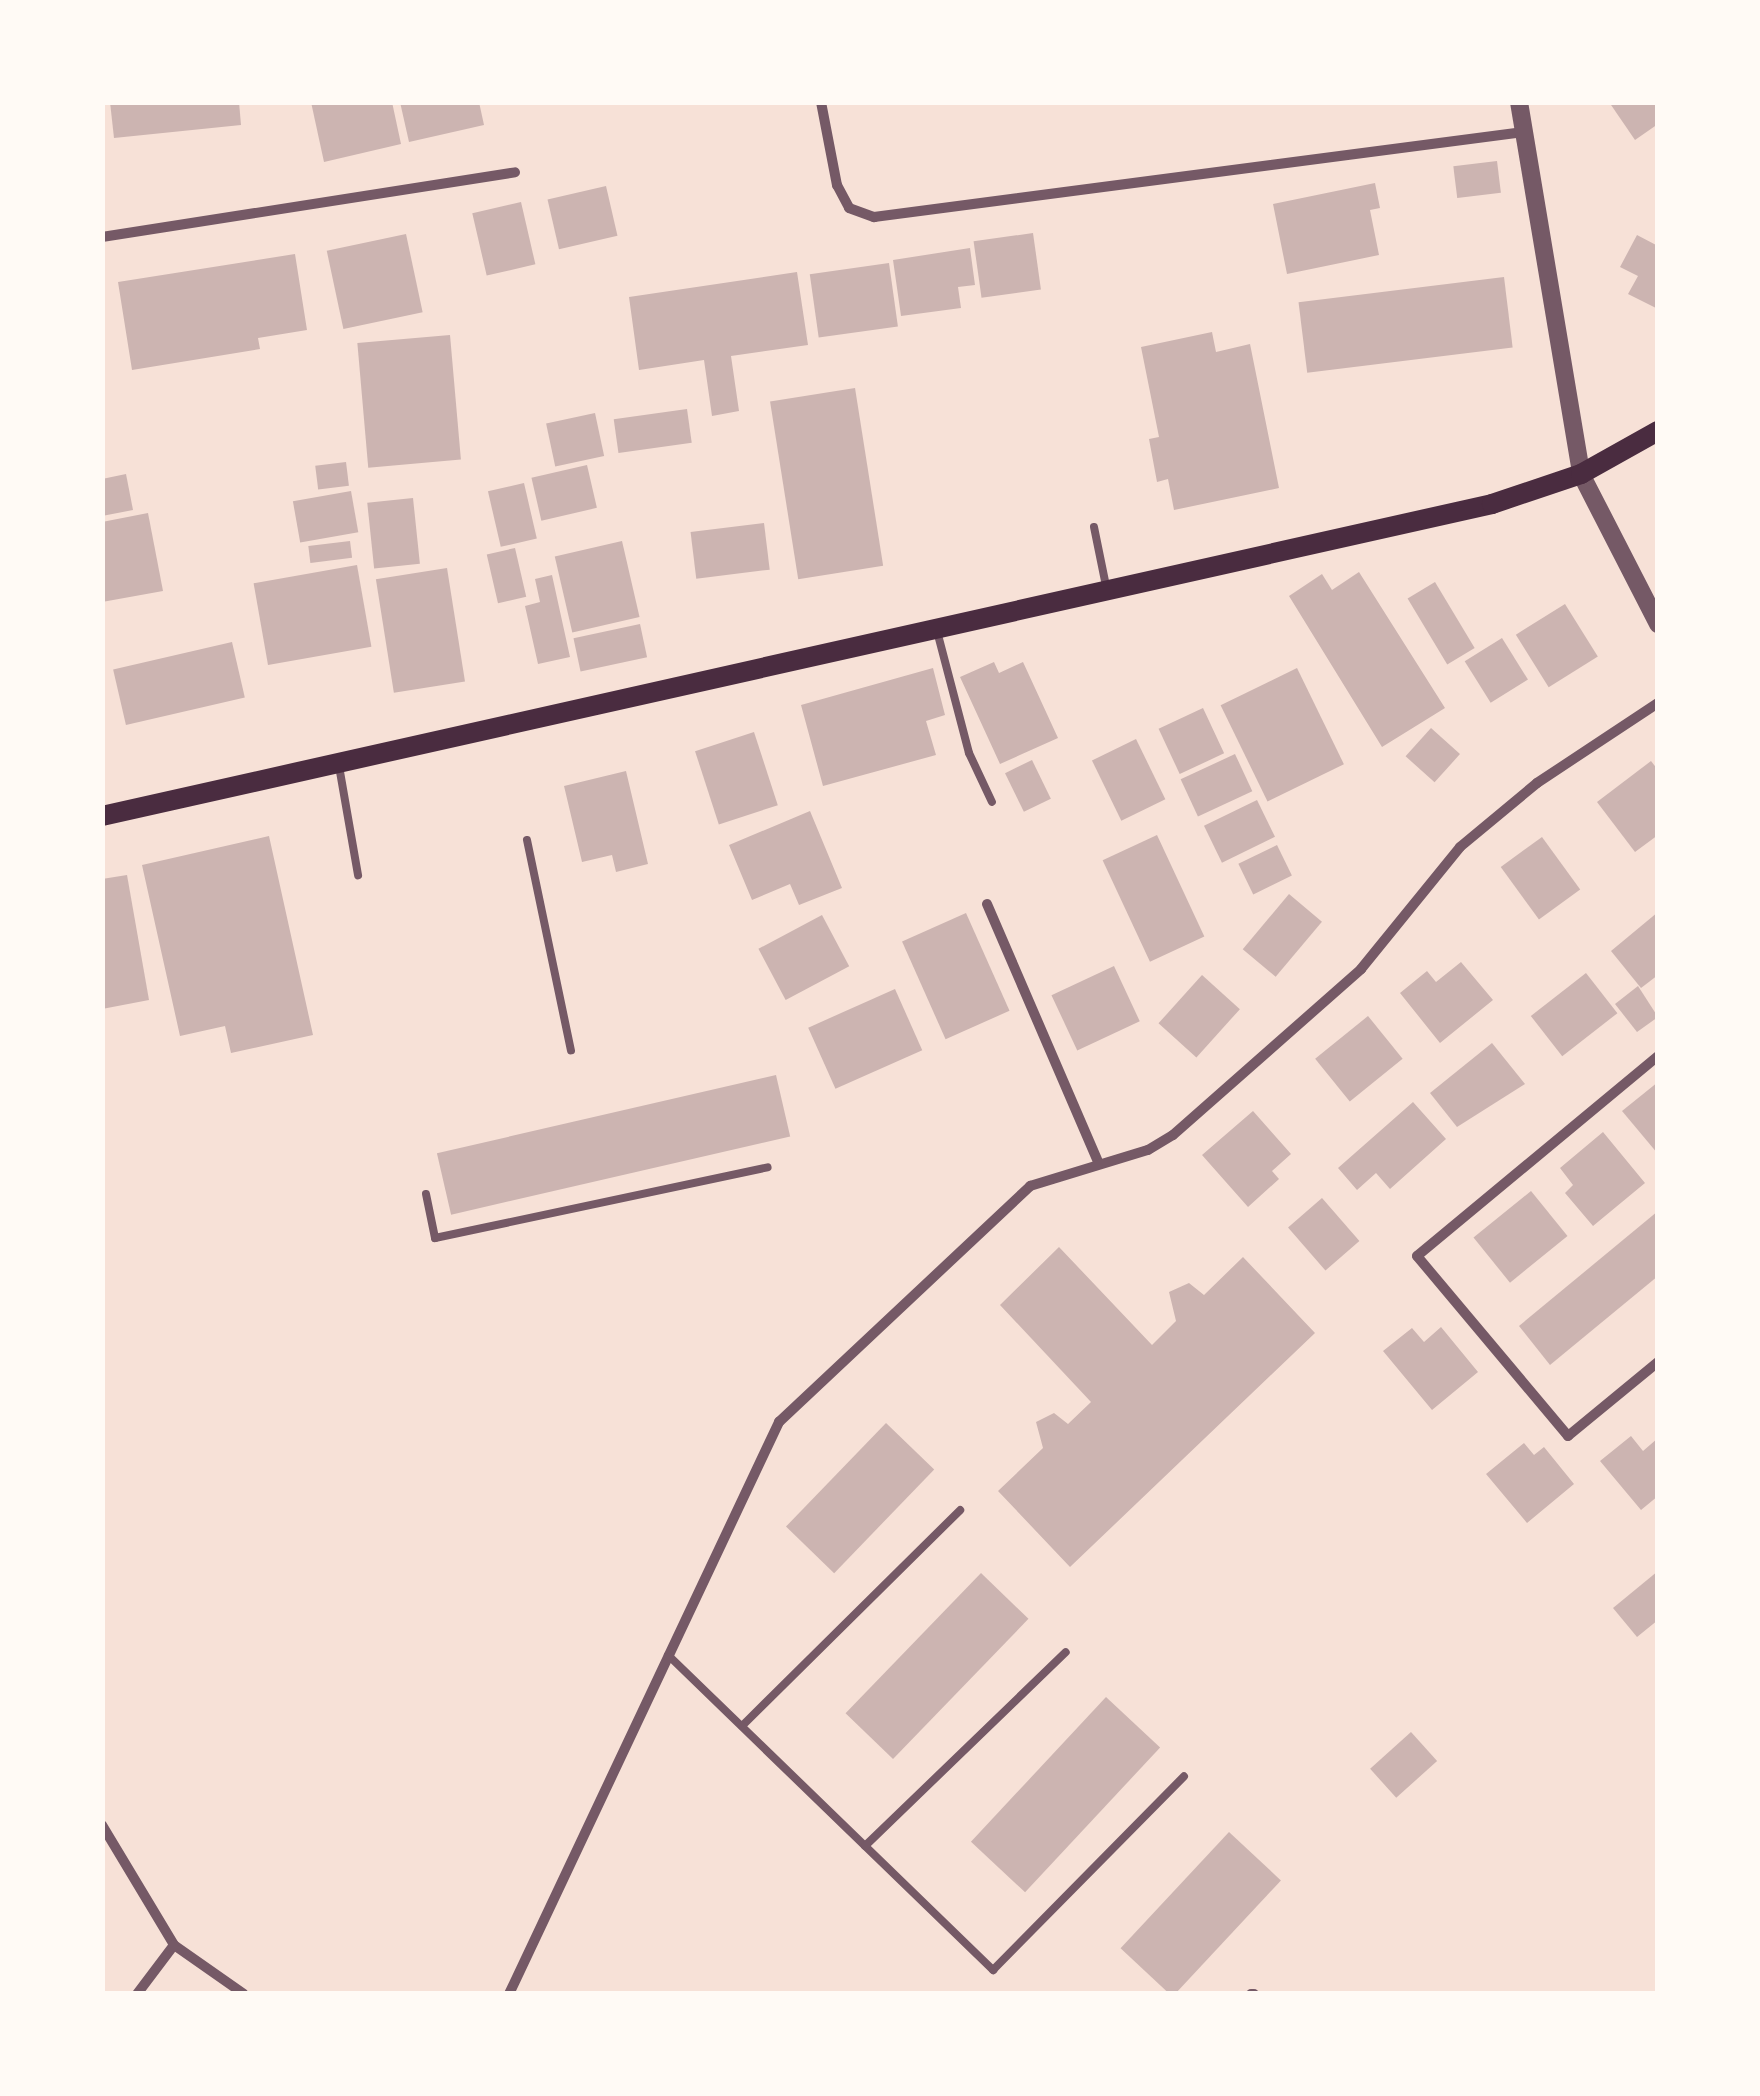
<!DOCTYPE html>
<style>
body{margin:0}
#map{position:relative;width:1760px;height:2096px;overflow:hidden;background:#f7e1d7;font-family:"IBM Plex Sans",sans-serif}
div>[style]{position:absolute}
.building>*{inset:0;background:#ccb4b1;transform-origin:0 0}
.service>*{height:8px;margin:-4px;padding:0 4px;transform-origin:4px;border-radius:4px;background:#755966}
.minor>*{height:10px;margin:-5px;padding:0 5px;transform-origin:5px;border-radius:5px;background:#755966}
.tertiary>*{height:18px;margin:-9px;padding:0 9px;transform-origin:9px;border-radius:9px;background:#755966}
.secondary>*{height:20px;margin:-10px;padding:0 10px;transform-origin:10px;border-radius:10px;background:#4a2c40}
span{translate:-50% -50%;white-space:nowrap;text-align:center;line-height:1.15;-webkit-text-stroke:10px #fffaf5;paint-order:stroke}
.frame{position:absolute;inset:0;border:105px solid #fffaf5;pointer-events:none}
</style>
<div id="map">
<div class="building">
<i style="clip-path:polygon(110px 102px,239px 102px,241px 125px,114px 138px)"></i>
<i style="clip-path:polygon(311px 102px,392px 102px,401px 144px,324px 162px)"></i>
<i style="clip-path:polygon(400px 102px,479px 102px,484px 125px,409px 142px)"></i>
<i style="clip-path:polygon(1609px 102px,1658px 102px,1658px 124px,1635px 140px)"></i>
<i style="left:1497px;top:161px;width:32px;height:44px;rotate:83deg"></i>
<i style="clip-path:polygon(1375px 183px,1380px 208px,1370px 210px,1379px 255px,1287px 274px,1273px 204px)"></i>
<i style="left:606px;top:186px;width:51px;height:60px;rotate:77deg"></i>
<i style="left:521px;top:202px;width:64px;height:50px;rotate:77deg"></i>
<i style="left:1033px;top:233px;width:57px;height:60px;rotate:82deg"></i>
<i style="left:406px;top:234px;width:80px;height:81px;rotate:78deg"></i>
<i style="clip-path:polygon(1637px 235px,1658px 246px,1658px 309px,1628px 294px,1638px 276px,1620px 267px)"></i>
<i style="clip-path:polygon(970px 248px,975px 285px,958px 287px,961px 308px,901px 316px,893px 260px)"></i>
<i style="clip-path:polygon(295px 254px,307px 330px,258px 338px,260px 349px,132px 370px,118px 282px)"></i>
<i style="left:889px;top:263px;width:64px;height:80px;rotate:82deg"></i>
<i style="clip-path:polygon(797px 272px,808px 345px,731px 356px,739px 411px,712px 416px,704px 360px,639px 370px,629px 297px)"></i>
<i style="left:1504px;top:277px;width:71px;height:207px;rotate:83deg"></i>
<i style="clip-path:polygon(1212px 332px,1216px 352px,1250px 344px,1279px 488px,1174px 510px,1168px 479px,1157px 482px,1149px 439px,1159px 437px,1141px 347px)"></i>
<i style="left:450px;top:335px;width:125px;height:93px;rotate:85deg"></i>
<i style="left:855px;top:388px;width:180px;height:86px;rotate:81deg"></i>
<i style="left:687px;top:409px;width:34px;height:74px;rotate:82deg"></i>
<i style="left:595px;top:413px;width:44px;height:50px;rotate:78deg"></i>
<i style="left:346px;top:462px;width:24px;height:31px;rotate:83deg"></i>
<i style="left:587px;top:465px;width:44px;height:57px;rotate:77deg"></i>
<i style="clip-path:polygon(126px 474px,133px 510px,102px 516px,102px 479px)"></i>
<i style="left:524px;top:483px;width:57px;height:37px;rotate:77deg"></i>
<i style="left:351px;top:491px;width:42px;height:59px;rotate:80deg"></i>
<i style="left:413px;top:498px;width:66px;height:46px;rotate:84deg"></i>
<i style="clip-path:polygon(148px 513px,163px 591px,102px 602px,102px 522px)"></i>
<i style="left:764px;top:523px;width:47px;height:74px;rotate:83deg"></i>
<i style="left:350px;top:541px;width:17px;height:42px;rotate:83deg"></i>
<i style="left:622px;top:541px;width:78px;height:69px;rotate:77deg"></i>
<i style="left:515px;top:548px;width:50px;height:29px;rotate:77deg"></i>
<i style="left:357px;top:565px;width:83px;height:105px;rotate:80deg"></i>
<i style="left:447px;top:568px;width:115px;height:72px;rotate:81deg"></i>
<i style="clip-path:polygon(1359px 572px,1445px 708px,1382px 747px,1289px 596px,1322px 574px,1332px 590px)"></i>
<i style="clip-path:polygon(552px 575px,570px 657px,538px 664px,525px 606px,540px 602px,535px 579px)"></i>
<i style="left:1435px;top:582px;width:77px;height:32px;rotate:59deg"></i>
<i style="left:1565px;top:604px;width:62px;height:58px;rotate:58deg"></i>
<i style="left:640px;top:624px;width:34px;height:68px;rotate:78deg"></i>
<i style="left:1502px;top:638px;width:49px;height:44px;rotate:58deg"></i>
<i style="left:232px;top:642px;width:57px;height:122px;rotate:77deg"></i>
<i style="clip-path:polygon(994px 662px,999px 673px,1023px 662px,1058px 738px,1000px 764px,960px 677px)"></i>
<i style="clip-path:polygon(933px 668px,945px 715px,926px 721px,936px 755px,823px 786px,801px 705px)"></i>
<i style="left:1297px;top:668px;width:107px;height:85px;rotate:64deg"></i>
<i style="left:1203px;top:708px;width:50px;height:49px;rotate:65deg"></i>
<i style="left:1431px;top:728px;width:39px;height:38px;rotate:42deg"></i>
<i style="left:754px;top:732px;width:77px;height:62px;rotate:72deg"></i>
<i style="left:1136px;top:739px;width:67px;height:49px;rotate:64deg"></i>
<i style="left:1235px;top:754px;width:41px;height:60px;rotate:65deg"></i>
<i style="left:1032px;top:760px;width:43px;height:30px;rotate:64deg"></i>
<i style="clip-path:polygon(1651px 761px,1658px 770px,1658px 835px,1635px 852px,1597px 802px)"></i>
<i style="clip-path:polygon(626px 771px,648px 864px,616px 872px,612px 855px,582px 862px,564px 786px)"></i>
<i style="left:1257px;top:800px;width:41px;height:59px;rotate:64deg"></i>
<i style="clip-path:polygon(810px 811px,842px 888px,799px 905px,790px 884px,752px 900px,729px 845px)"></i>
<i style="left:1157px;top:835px;width:112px;height:60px;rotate:65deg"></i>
<i style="clip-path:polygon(269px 836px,313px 1035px,231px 1053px,225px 1026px,180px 1036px,142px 865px)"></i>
<i style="left:1542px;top:837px;width:65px;height:51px;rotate:54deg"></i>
<i style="left:1277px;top:845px;width:34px;height:43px;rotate:64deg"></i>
<i style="clip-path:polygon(127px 875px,149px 1000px,102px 1009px,102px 879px)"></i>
<i style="left:1289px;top:894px;width:43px;height:72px;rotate:40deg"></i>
<i style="clip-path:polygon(1658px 912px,1658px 975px,1641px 988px,1611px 951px)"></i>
<i style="left:966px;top:913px;width:107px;height:70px;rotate:66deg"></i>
<i style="left:822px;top:915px;width:58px;height:72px;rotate:62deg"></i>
<i style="clip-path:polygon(1461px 962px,1493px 1000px,1440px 1043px,1400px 993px,1427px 971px,1436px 982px)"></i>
<i style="left:1114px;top:966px;width:61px;height:69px;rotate:65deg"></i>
<i style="left:1586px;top:973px;width:51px;height:70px;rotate:52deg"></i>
<i style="left:1202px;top:975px;width:51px;height:65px;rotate:42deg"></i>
<i style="clip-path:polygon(1638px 986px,1658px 1017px,1637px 1032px,1615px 1004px)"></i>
<i style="left:895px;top:989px;width:67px;height:95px;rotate:66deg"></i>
<i style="left:1368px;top:1016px;width:55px;height:68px;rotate:51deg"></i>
<i style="clip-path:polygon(1492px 1043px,1525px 1084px,1457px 1127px,1430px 1093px)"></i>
<i style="left:776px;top:1075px;width:63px;height:348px;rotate:77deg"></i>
<i style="clip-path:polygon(1658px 1082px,1658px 1154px,1622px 1111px)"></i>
<i style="clip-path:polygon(1413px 1102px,1446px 1139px,1390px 1189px,1376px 1173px,1357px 1190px,1338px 1168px)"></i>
<i style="clip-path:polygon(1253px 1111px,1291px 1154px,1272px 1171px,1279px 1179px,1248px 1207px,1202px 1155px)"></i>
<i style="clip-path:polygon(1603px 1132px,1645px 1183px,1593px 1226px,1565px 1193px,1573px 1185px,1560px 1168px)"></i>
<i style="left:1531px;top:1191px;width:58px;height:74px;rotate:51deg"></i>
<i style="left:1322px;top:1198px;width:57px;height:45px;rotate:49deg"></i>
<i style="clip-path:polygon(1658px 1211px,1658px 1276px,1550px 1365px,1519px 1326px)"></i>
<i style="clip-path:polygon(1059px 1247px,1152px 1345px,1176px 1321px,1169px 1292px,1189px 1283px,1204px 1295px,1243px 1257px,1315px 1333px,1070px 1567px,998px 1491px,1043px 1448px,1036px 1422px,1054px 1413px,1068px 1424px,1091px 1402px,1000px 1305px)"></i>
<i style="clip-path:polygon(1441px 1327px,1478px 1372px,1432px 1410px,1383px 1351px,1412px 1328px,1424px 1342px)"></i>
<i style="left:886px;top:1423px;width:67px;height:144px;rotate:44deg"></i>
<i style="clip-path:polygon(1631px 1436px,1643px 1451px,1658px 1438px,1658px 1496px,1641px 1510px,1600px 1461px)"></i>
<i style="clip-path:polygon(1524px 1443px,1534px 1455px,1544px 1447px,1574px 1484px,1527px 1523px,1486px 1474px)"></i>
<i style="clip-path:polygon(1658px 1571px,1658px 1620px,1637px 1637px,1613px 1608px)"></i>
<i style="left:981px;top:1573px;width:66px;height:195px;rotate:44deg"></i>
<i style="left:1106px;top:1697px;width:74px;height:198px;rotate:43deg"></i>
<i style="left:1411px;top:1732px;width:39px;height:55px;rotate:48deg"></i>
<i style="left:1229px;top:1832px;width:71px;height:159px;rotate:43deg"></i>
</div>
<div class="service">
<i style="left:1094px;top:527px;width:60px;rotate:78.5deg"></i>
<i style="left:937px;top:631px;width:126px;rotate:75.3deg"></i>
<i style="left:969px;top:753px;width:54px;rotate:64.9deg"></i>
<i style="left:339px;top:766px;width:111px;rotate:80.1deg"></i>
<i style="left:527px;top:840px;width:215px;rotate:78.2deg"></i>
<i style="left:426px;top:1194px;width:45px;rotate:78.4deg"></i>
<i style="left:435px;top:1238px;width:340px;rotate:-12deg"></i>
<i style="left:668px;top:1655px;width:453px;rotate:44.1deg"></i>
<i style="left:993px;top:1970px;width:272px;rotate:-45.4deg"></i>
<i style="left:742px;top:1726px;width:307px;rotate:-44.7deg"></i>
<i style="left:865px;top:1846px;width:279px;rotate:-44deg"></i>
</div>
<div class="minor">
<i style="left:821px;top:102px;width:85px;rotate:79.1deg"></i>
<i style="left:837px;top:185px;width:26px;rotate:62deg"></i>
<i style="left:849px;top:208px;width:27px;rotate:20deg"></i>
<i style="left:874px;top:217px;width:655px;rotate:-7.46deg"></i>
<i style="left:102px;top:237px;width:418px;rotate:-8.9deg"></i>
<i style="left:987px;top:904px;width:281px;rotate:66.7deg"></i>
<i style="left:1658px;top:1056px;width:313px;rotate:140.3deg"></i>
<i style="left:1417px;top:1256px;width:235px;rotate:50deg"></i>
<i style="left:1568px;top:1436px;width:117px;rotate:-39.4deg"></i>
<i style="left:102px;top:1825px;width:140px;rotate:59deg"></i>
<i style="left:174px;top:1945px;width:85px;rotate:35deg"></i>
<i style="left:137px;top:1994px;width:61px;rotate:-52.9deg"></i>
<i style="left:509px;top:1994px;width:633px;rotate:-64.73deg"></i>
<i style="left:779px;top:1422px;width:345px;rotate:-43.2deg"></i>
<i style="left:1030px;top:1186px;width:123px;rotate:-17deg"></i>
<i style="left:1148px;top:1150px;width:29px;rotate:-31deg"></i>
<i style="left:1173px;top:1135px;width:251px;rotate:-41.4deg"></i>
<i style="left:1361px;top:969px;width:157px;rotate:-50.9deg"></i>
<i style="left:1460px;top:847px;width:100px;rotate:-39.7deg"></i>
<i style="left:1537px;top:783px;width:145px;rotate:-33.5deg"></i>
<i style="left:1251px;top:1994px;width:3px"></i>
</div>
<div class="tertiary">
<i style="left:1519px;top:102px;width:377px;rotate:80.5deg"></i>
<i style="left:1581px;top:474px;width:169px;rotate:62.8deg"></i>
</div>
<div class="secondary">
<i style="left:102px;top:816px;width:1425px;rotate:-12.65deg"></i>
<i style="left:1492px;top:504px;width:94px;rotate:-18.6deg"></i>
<i style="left:1581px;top:474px;width:88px;rotate:-29.2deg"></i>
</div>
<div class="frame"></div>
</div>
